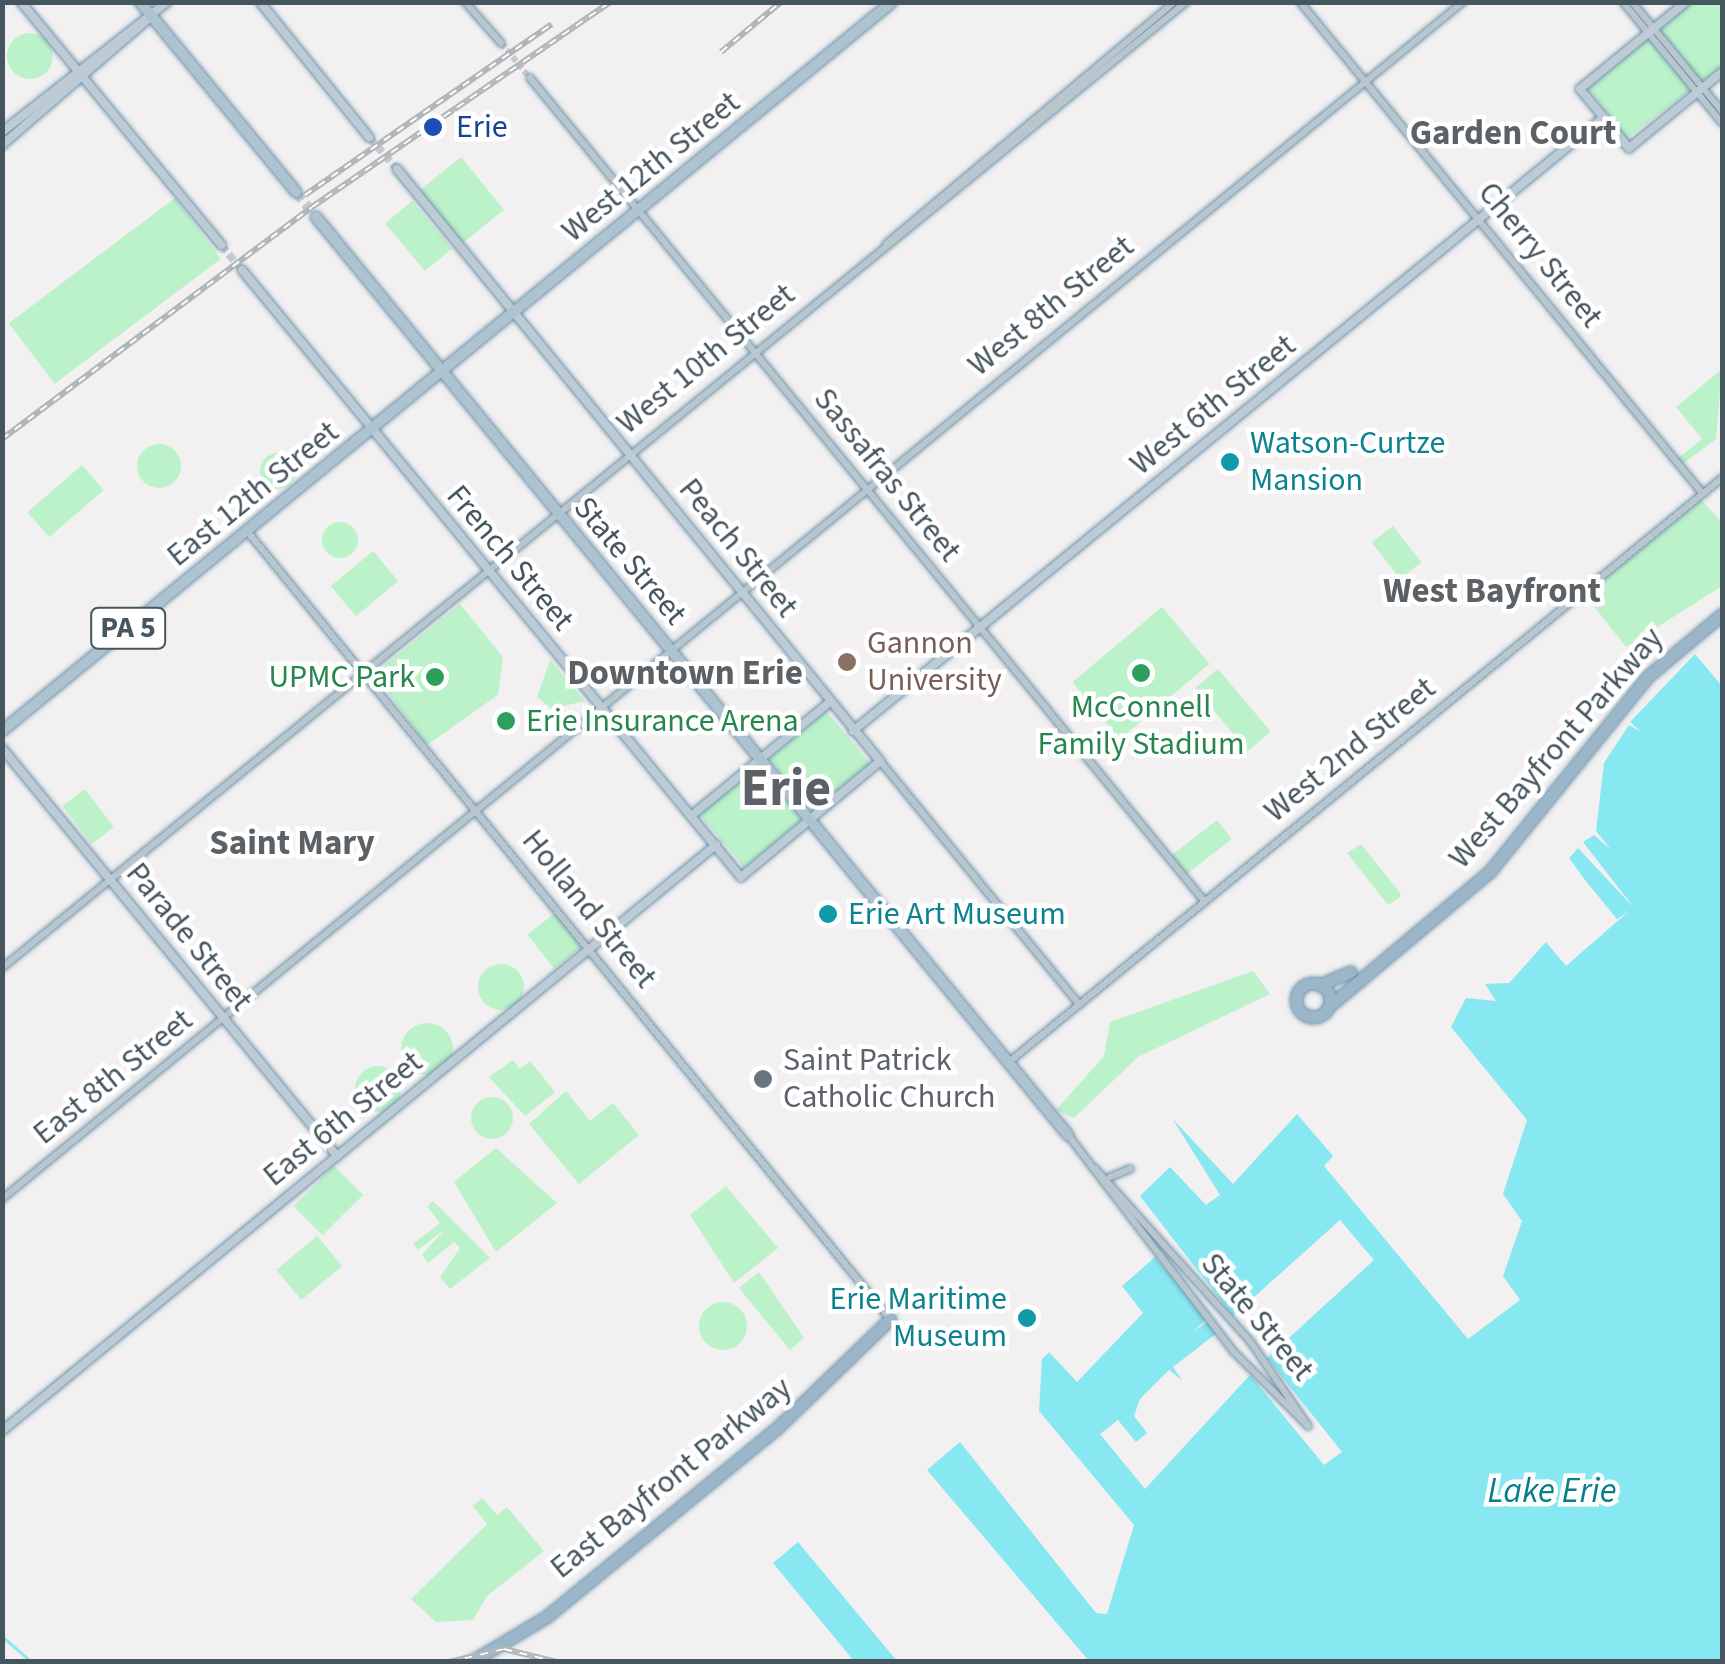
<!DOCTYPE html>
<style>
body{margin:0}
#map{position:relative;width:1725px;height:1664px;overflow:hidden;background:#f2f0f0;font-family:"Source Sans 3",sans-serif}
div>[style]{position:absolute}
.green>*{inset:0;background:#bcf2ca;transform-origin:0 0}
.round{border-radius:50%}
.water>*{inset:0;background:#87e8f1}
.stream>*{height:2.5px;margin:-1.25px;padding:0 1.25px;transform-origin:1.25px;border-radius:1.25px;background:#87e8f1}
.tertiary-tunnel>*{height:6px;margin-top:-3px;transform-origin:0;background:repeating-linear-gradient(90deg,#c7cacc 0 6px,transparent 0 9px)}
.secondary-tunnel>*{height:8px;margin-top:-4px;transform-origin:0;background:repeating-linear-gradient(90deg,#c7cacc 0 8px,transparent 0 12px)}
.primary-tunnel>*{height:10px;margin-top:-5px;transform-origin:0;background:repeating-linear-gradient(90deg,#c7cacc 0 10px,transparent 0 15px)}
.roads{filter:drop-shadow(0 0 2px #7094ad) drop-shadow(0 0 2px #7094ad)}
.tertiary>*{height:6px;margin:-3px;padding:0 3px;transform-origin:3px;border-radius:3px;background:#bac6cd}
.secondary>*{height:8px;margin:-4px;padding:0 4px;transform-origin:4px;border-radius:4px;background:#bccbd4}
.primary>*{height:10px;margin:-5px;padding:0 5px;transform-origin:5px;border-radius:5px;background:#aec3d0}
.trunk>*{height:11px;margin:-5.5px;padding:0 5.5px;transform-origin:5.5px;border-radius:5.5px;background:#9ab6c8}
.trunk>.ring{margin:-5.5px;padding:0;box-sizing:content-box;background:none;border:11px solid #9ab6c8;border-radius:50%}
.rail>*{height:6px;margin-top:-3px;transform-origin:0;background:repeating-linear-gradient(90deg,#fff 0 8px,#b1b6ba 0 16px);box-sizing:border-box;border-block:2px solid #b1b6ba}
.dots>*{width:28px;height:28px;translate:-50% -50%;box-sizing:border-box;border:5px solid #fff;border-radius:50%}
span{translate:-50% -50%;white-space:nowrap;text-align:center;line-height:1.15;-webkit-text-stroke:9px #fff;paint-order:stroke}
.shield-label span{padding:2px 8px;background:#fff;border:2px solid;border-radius:8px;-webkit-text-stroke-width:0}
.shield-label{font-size:30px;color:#46565e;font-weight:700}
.transit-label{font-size:32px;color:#164399}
.left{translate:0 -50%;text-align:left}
.street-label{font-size:32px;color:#46565e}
.culture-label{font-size:32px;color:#0d838f}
.right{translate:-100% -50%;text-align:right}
.education-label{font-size:32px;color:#785e54}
.leisure-label{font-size:32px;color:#27864d}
.worship-label{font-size:32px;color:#5b616d}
.neighbourhood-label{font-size:35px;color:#5c6165;font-weight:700}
.water-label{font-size:35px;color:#077f8a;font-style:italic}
.town-label{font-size:52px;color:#5c6165;font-weight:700}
.frame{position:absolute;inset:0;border:5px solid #46565e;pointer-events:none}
</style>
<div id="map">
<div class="green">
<i style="clip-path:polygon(1691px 3px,1722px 3px,1722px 66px,1626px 139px,1588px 88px)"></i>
<i class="round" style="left:7px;top:33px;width:46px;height:46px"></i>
<i style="left:461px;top:157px;width:68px;height:53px;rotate:51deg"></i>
<i style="left:175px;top:198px;width:76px;height:208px;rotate:53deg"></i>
<i style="left:412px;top:201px;width:62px;height:35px;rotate:50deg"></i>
<i style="clip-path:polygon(1722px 369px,1716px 439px,1683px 464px,1678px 458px,1702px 439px,1676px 407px)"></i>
<i class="round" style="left:137px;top:444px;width:44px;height:44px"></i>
<i class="round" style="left:260px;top:453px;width:36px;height:36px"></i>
<i style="left:82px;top:465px;width:33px;height:72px;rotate:49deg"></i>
<i style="clip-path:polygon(1701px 500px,1722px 522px,1722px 586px,1626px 647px,1585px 595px)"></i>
<i class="round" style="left:322px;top:522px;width:36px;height:36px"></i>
<i style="left:1393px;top:526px;width:46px;height:27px;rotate:52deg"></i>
<i style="left:373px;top:551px;width:39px;height:55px;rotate:50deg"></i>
<i style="clip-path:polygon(460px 604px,503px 657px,498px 695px,427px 745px,374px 674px)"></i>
<i style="left:1162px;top:607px;width:74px;height:117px;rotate:50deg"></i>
<i style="clip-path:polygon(550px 660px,583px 699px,584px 701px,552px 709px,537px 697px)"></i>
<i style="left:1218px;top:669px;width:82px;height:30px;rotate:50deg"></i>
<i style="left:826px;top:711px;width:68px;height:75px;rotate:50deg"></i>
<i style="left:757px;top:766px;width:70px;height:75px;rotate:50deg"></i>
<i style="left:85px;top:789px;width:48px;height:28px;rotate:53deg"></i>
<i style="left:1217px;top:820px;width:24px;height:59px;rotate:52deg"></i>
<i style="clip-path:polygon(1361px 844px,1401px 894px,1399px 898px,1388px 905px,1347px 853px)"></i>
<i style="left:555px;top:913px;width:43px;height:35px;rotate:52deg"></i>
<i class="round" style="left:478px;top:964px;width:46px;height:46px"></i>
<i style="clip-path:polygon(1253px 971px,1270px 994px,1138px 1057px,1074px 1118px,1056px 1110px,1104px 1056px,1110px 1022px)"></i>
<i class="round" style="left:401px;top:1023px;width:52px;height:52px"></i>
<i style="clip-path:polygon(513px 1060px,520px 1069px,530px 1061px,555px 1092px,525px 1116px,489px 1077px)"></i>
<i class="round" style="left:355px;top:1066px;width:46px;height:46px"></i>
<i style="clip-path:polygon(566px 1091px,590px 1121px,613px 1103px,639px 1135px,579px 1184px,529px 1124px)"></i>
<i class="round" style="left:471px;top:1097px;width:42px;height:42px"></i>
<i style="clip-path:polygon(496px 1148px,557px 1203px,496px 1252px,454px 1182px)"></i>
<i style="left:334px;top:1166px;width:41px;height:57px;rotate:45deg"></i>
<i style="clip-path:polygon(726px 1186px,778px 1248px,734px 1283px,690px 1215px)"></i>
<i style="clip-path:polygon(433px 1201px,490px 1258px,450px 1289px,440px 1277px,460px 1248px,454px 1242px,428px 1263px,422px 1255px,445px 1229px,418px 1250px,413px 1244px,440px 1223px,427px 1206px)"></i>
<i style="left:317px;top:1236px;width:39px;height:53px;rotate:50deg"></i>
<i style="clip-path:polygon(759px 1272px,804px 1338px,790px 1350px,739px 1288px)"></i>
<i class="round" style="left:699px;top:1302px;width:48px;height:48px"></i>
<i style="clip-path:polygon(482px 1498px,497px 1515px,507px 1507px,544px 1551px,487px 1596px,473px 1620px,436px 1622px,411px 1599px,487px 1524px,473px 1506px)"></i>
</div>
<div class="water">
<i style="clip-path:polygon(1695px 654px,1722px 686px,1722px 1661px,1089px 1661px,927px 1470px,960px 1442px,1096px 1613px,1107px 1614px,1134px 1525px,1039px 1411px,1042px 1359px,1049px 1352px,1077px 1382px,1143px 1313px,1122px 1286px,1155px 1257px,1207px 1319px,1193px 1332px,1207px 1322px,1217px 1333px,1173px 1367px,1182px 1380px,1169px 1370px,1140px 1399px,1134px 1416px,1147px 1433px,1136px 1442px,1118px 1420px,1100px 1434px,1145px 1489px,1250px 1375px,1324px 1465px,1342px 1452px,1267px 1358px,1374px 1260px,1340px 1220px,1233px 1316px,1140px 1196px,1170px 1167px,1206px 1205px,1220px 1195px,1172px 1118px,1233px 1184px,1297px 1114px,1333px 1156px,1324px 1166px,1468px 1339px,1520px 1300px,1503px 1276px,1522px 1221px,1503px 1194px,1527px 1120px,1451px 1027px,1466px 998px,1496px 1001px,1485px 984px,1509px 983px,1546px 942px,1566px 966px,1628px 912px,1617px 919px,1585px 880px,1569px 858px,1578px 848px,1635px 909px,1583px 842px,1594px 835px,1611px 850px,1596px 831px,1604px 763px,1629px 725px,1641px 732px,1630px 722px)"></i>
<i style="clip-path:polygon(798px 1542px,897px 1661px,854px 1661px,773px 1563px)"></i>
</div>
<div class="stream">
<i style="left:2px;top:1636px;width:40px;rotate:41deg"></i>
</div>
<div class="tertiary-tunnel">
<i style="left:501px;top:43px;width:45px;rotate:50.4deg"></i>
</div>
<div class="secondary-tunnel">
<i style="left:369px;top:137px;width:43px;rotate:48.8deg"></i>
<i style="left:221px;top:245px;width:33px;rotate:50deg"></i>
</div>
<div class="primary-tunnel">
<i style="left:296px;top:192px;width:32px;rotate:51deg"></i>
</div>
<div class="roads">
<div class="tertiary">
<i style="left:465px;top:2px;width:55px;rotate:48.7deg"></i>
<i style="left:1300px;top:2px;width:636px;rotate:50.68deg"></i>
<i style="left:1623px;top:2px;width:156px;rotate:50.7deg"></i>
<i style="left:1632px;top:2px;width:141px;rotate:50.5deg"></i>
<i style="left:530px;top:78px;width:1065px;rotate:50.68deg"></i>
<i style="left:886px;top:244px;width:376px;rotate:-40deg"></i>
<i style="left:247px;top:531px;width:1017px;rotate:50.79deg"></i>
<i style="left:880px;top:761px;width:315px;rotate:50.7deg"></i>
<i style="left:2px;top:968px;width:1528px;rotate:-39.21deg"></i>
<i style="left:1009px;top:1062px;width:922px;rotate:-39.32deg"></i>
<i style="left:1068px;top:1135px;width:273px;rotate:52.6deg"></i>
<i style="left:1234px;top:1352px;width:105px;rotate:45deg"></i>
<i style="left:1308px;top:1426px;width:103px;rotate:-124.3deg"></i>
<i style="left:1250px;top:1341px;width:232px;rotate:-131.9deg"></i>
<i style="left:1110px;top:1177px;width:22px;rotate:-22deg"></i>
<i style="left:2px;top:1199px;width:1889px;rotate:-39.33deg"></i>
</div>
<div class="secondary">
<i style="left:21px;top:2px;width:315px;rotate:50.5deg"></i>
<i style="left:260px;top:2px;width:174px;rotate:51.1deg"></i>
<i style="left:1686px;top:2px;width:137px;rotate:140.6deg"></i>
<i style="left:1580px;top:89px;width:77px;rotate:50.3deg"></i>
<i style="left:1629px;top:148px;width:120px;rotate:-39.3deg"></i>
<i style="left:2px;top:132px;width:210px;rotate:-38.2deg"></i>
<i style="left:2px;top:145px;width:193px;rotate:-40.8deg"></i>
<i style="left:242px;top:270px;width:786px;rotate:50.58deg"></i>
<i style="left:741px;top:877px;width:181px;rotate:-39.8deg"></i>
<i style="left:880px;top:761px;width:764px;rotate:-129.21deg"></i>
<i style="left:853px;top:731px;width:970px;rotate:-39.27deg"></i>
<i style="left:2px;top:748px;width:528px;rotate:50.61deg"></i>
<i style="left:691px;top:816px;width:180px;rotate:-39.4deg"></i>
<i style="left:2px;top:1431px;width:924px;rotate:-39.38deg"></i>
</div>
<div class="primary">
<i style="left:140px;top:2px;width:246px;rotate:50.6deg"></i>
<i style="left:316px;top:217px;width:1187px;rotate:50.68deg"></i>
<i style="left:2px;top:731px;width:1150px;rotate:-39.32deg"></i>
</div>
<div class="trunk">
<i class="ring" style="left:1296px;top:983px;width:23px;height:23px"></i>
<i style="left:1319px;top:985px;width:34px;rotate:-23deg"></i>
<i style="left:1328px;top:1007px;width:212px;rotate:-40deg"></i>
<i style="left:1490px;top:871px;width:250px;rotate:-51deg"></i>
<i style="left:1647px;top:677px;width:98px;rotate:-40deg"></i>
<i style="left:471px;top:1662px;width:87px;rotate:-31deg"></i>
<i style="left:546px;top:1617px;width:298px;rotate:-39.3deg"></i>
<i style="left:777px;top:1428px;width:157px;rotate:-44deg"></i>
</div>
</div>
<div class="rail">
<i style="left:721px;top:52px;width:78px;rotate:-39.8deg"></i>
<i style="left:305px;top:195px;width:300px;rotate:-34.7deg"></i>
<i style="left:2px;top:439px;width:387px;rotate:-36.8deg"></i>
<i style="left:312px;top:207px;width:362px;rotate:-34.5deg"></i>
<i style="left:449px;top:1662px;width:57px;rotate:-13.3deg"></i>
<i style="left:504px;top:1649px;width:55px;rotate:13.8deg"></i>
</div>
<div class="dots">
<i style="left:433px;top:127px;background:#1a4fb4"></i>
<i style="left:1230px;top:462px;background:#0f9aa8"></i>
<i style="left:847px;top:662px;background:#8d6e63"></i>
<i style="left:1141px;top:673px;background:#2e9e5b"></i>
<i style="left:435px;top:677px;background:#2e9e5b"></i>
<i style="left:506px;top:721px;background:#2e9e5b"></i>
<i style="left:828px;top:914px;background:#0f9aa8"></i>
<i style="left:763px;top:1079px;background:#6b7280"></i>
<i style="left:1027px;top:1318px;background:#0f9aa8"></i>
</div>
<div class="shield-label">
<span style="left:128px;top:628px">PA 5</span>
</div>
<div class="transit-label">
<span class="left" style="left:456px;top:127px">Erie</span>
</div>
<div class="street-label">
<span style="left:651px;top:167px;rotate:-39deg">West 12th Street</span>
<span style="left:1540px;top:255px;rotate:51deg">Cherry Street</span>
<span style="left:1051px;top:306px;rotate:-39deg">West 8th Street</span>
<span style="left:706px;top:359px;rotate:-39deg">West 10th Street</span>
<span style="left:1213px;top:405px;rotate:-39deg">West 6th Street</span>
<span style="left:887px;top:475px;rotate:51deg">Sassafras Street</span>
<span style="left:253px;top:494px;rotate:-39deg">East 12th Street</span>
<span style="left:738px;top:548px;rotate:51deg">Peach Street</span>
<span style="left:510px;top:558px;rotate:50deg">French Street</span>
<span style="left:630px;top:561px;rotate:50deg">State Street</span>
<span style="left:1556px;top:748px;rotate:-49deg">West Bayfront Parkway</span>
<span style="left:1350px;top:750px;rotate:-39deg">West 2nd Street</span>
<span style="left:589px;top:909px;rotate:51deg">Holland Street</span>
<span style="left:189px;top:937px;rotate:51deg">Parade Street</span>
<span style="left:113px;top:1077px;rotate:-39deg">East 8th Street</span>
<span style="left:343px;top:1119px;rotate:-39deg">East 6th Street</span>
<span style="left:1257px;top:1317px;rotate:50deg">State Street</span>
<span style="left:671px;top:1478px;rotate:-39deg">East Bayfront Parkway</span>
</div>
<div class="culture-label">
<span class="left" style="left:1250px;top:462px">Watson-Curtze<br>Mansion</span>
<span class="left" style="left:848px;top:914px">Erie Art Museum</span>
<span class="right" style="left:1007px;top:1318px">Erie Maritime<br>Museum</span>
</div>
<div class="education-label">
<span class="left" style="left:867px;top:662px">Gannon<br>University</span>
</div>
<div class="leisure-label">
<span class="right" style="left:415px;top:677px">UPMC Park</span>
<span style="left:1141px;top:726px">McConnell<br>Family Stadium</span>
<span class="left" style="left:526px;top:721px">Erie Insurance Arena</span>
</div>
<div class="worship-label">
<span class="left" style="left:783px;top:1079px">Saint Patrick<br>Catholic Church</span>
</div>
<div class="neighbourhood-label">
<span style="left:1513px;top:133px">Garden Court</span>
<span style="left:1492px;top:591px">West Bayfront</span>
<span style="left:685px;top:673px">Downtown Erie</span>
<span style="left:292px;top:843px">Saint Mary</span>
</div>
<div class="water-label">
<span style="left:1552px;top:1491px">Lake Erie</span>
</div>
<div class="town-label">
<span style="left:786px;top:790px">Erie</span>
</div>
<div class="frame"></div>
</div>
